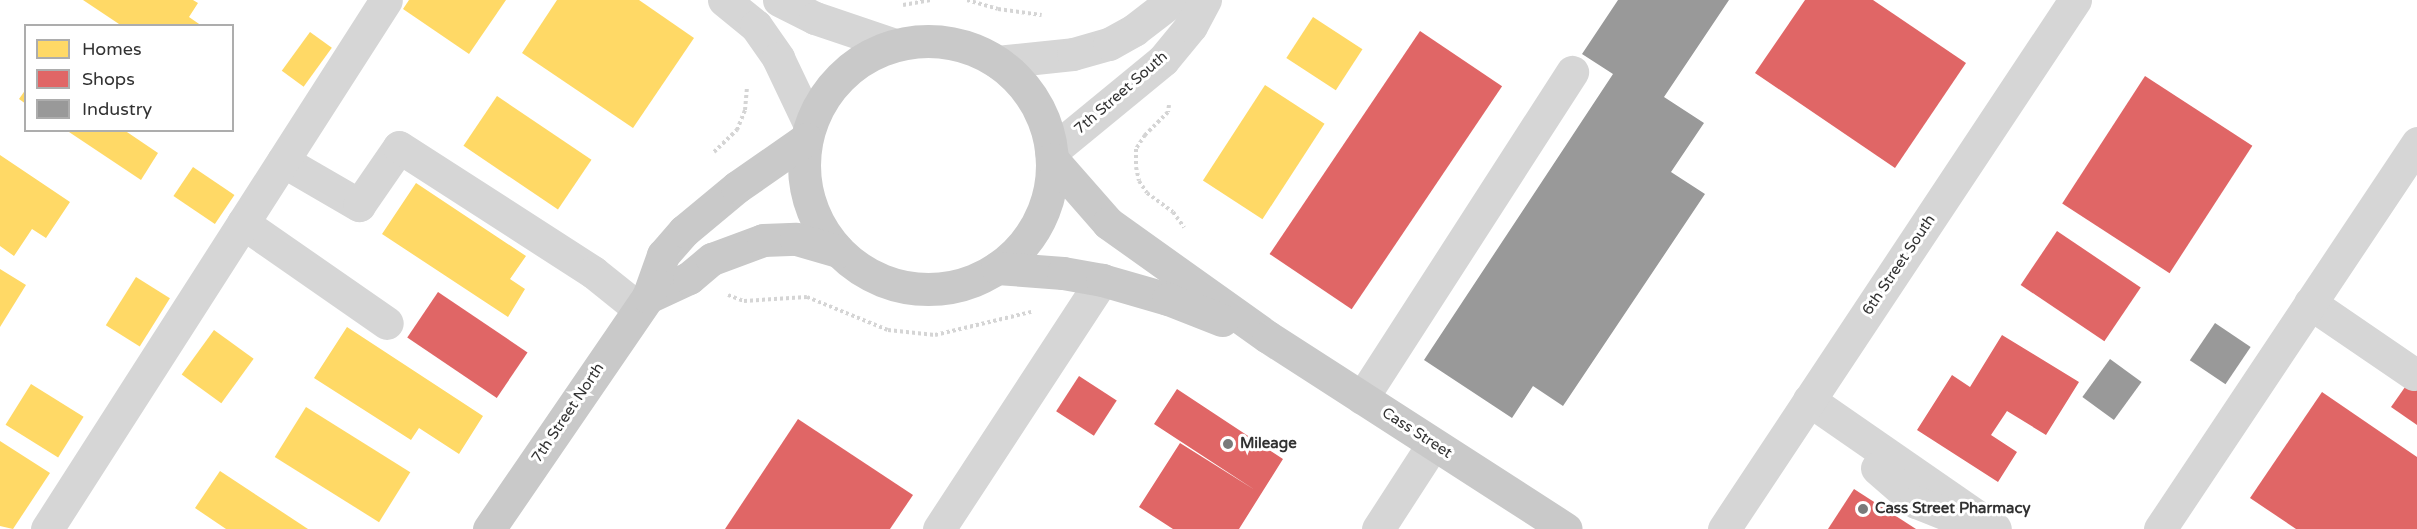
<!DOCTYPE html>
<style>
body{margin:0}
#map{position:relative;width:2417px;height:529px;overflow:hidden;background:#fff;font-family:"Varela Round",sans-serif}
div>[style]{position:absolute}
.homes>*{inset:0;background:#ffd966;transform-origin:0 0}
.shops>*{inset:0;background:#e06666;transform-origin:0 0}
.industry>*{inset:0;background:#999;transform-origin:0 0}
.path>*{height:4px;margin-top:-2px;transform-origin:0;background:repeating-linear-gradient(90deg,#d5d5d5 0 3px,transparent 0 6px)}
.minor>*{height:33px;margin:-16.5px;padding:0 16.5px;transform-origin:16.5px;border-radius:16.5px;background:#d6d6d6}
.major>*{height:33px;margin:-16.5px;padding:0 16.5px;transform-origin:16.5px;border-radius:16.5px;background:#c9c9c9}
.major>.ring{margin:-16.5px;padding:0;box-sizing:content-box;background:none;border:33px solid #c9c9c9;border-radius:50%}
.dots>*{width:16px;height:16px;translate:-50% -50%;box-sizing:border-box;border:3px solid #fff;border-radius:50%}
span{translate:-50% -50%;white-space:nowrap;text-align:center;line-height:1.15;-webkit-text-stroke:6px #fff;paint-order:stroke}
.street-label{font-size:15px;color:#323232}
.poi-label{font-size:15px;color:#323232;font-weight:700}
.left{translate:0 -50%;text-align:left}
.legend{position:absolute;left:24px;top:24px;width:210px;height:108px;box-sizing:border-box;background:#fff;border:2px solid #adadad;margin:0;padding:8px 10px;list-style:none;font-size:18px;color:#323232}
.legend li{display:flex;align-items:center;gap:12px;height:30px}
.legend b{width:30px;border:2px solid #adadad}
</style>
<div id="map">
<div class="homes">
<i style="clip-path:polygon(83px 0,193px 0,198px 3px,189px 17px,202px 26px,122px 26px)"></i>
<i style="clip-path:polygon(409px 0,506px 0,469px 54px,403px 9px)"></i>
<i style="clip-path:polygon(557px 0,639px 0,694px 38px,633px 128px,522px 53px)"></i>
<i style="left:1313px;top:17px;width:59px;height:49px;rotate:33deg"></i>
<i style="left:310px;top:32px;width:27px;height:48px;rotate:36deg"></i>
<i style="left:1265px;top:85px;width:71px;height:114px;rotate:33deg"></i>
<i style="clip-path:polygon(26px 89px,26px 104px,19px 99px)"></i>
<i style="left:497px;top:96px;width:114px;height:60px;rotate:34deg"></i>
<i style="clip-path:polygon(66px 130px,124px 130px,158px 153px,141px 180px)"></i>
<i style="clip-path:polygon(0 155px,70px 202px,46px 238px,32px 229px,14px 256px,0 246px)"></i>
<i style="left:193px;top:167px;width:50px;height:35px;rotate:34deg"></i>
<i style="clip-path:polygon(416px 183px,526px 256px,510px 279px,525px 289px,508px 317px,382px 234px)"></i>
<i style="clip-path:polygon(0 269px,26px 285px,0 327px)"></i>
<i style="left:136px;top:277px;width:40px;height:57px;rotate:32deg"></i>
<i style="clip-path:polygon(347px 327px,483px 416px,459px 454px,419px 428px,411px 440px,314px 378px)"></i>
<i style="left:214px;top:330px;width:49px;height:55px;rotate:36deg"></i>
<i style="left:31px;top:384px;width:62px;height:48px;rotate:32deg"></i>
<i style="left:306px;top:407px;width:123px;height:59px;rotate:32deg"></i>
<i style="clip-path:polygon(0 441px,50px 473px,13px 529px,0 526px)"></i>
<i style="clip-path:polygon(220px 471px,308px 529px,226px 529px,195px 508px)"></i>
</div>
<div class="shops">
<i style="clip-path:polygon(1805px 0,1873px 0,1966px 63px,1895px 168px,1755px 73px)"></i>
<i style="left:1420px;top:31px;width:99px;height:269px;rotate:34deg"></i>
<i style="left:2145px;top:76px;width:128px;height:152px;rotate:33deg"></i>
<i style="left:2057px;top:231px;width:101px;height:65px;rotate:34deg"></i>
<i style="left:438px;top:292px;width:108px;height:55px;rotate:34deg"></i>
<i style="clip-path:polygon(2002px 335px,2079px 382px,2046px 435px,2007px 411px,1991px 435px,2017px 452px,1998px 482px,1917px 430px,1952px 375px,1970px 387px)"></i>
<i style="clip-path:polygon(2417px 370px,2417px 425px,2391px 407px)"></i>
<i style="left:1079px;top:376px;width:45px;height:42px;rotate:33deg"></i>
<i style="clip-path:polygon(1177px 389px,1283px 459px,1239px 529px,1173px 529px,1139px 507px,1180px 443px,1255px 490px,1154px 424px)"></i>
<i style="clip-path:polygon(2322px 392px,2417px 457px,2417px 529px,2296px 529px,2250px 498px)"></i>
<i style="clip-path:polygon(798px 419px,913px 495px,890px 529px,725px 529px)"></i>
<i style="clip-path:polygon(1854px 489px,1916px 529px,1828px 529px)"></i>
</div>
<div class="industry">
<i style="clip-path:polygon(1618px 0,1729px 0,1664px 97px,1704px 123px,1671px 172px,1705px 194px,1563px 406px,1533px 386px,1512px 418px,1424px 360px,1613px 74px,1582px 54px)"></i>
<i style="left:2215px;top:323px;width:43px;height:45px;rotate:34deg"></i>
<i style="left:2110px;top:359px;width:39px;height:47px;rotate:36deg"></i>
</div>
<div class="path">
<i style="left:967px;top:0;width:32px;rotate:16deg"></i>
<i style="left:998px;top:9px;width:44px;rotate:7.8deg"></i>
<i style="left:903px;top:5px;width:28px;rotate:-10deg"></i>
<i style="left:1169px;top:105px;width:7px;rotate:98deg"></i>
<i style="left:1168px;top:112px;width:33px;rotate:135deg"></i>
<i style="left:1145px;top:135px;width:17px;rotate:123deg"></i>
<i style="left:1136px;top:149px;width:18px;rotate:90deg"></i>
<i style="left:1136px;top:167px;width:14px;rotate:78deg"></i>
<i style="left:1139px;top:181px;width:14px;rotate:56deg"></i>
<i style="left:1147px;top:193px;width:32px;rotate:36deg"></i>
<i style="left:1173px;top:212px;width:19px;rotate:54deg"></i>
<i style="left:714px;top:152px;width:32px;rotate:-44deg"></i>
<i style="left:737px;top:130px;width:22px;rotate:-68deg"></i>
<i style="left:745px;top:110px;width:23px;rotate:-85deg"></i>
<i style="left:728px;top:295px;width:17px;rotate:21deg"></i>
<i style="left:744px;top:301px;width:63px;rotate:-3.6deg"></i>
<i style="left:807px;top:297px;width:87px;rotate:22.2deg"></i>
<i style="left:888px;top:330px;width:47px;rotate:6.1deg"></i>
<i style="left:935px;top:335px;width:99px;rotate:-13.5deg"></i>
</div>
<div class="minor">
<i style="left:724px;top:0;width:41px;rotate:39.1deg"></i>
<i style="left:756px;top:26px;width:39px;rotate:55deg"></i>
<i style="left:778px;top:58px;width:74px;rotate:64.5deg"></i>
<i style="left:779px;top:0;width:40px;rotate:26.6deg"></i>
<i style="left:815px;top:18px;width:84px;rotate:18.6deg"></i>
<i style="left:997px;top:62px;width:76px;rotate:-6deg"></i>
<i style="left:1073px;top:54px;width:37px;rotate:-16deg"></i>
<i style="left:1109px;top:44px;width:29px;rotate:-29deg"></i>
<i style="left:1134px;top:30px;width:49px;rotate:-37.6deg"></i>
<i style="left:1051px;top:152px;width:145px;rotate:-39.4deg"></i>
<i style="left:1163px;top:60px;width:44px;rotate:-50.5deg"></i>
<i style="left:1191px;top:26px;width:30px;rotate:-62deg"></i>
<i style="left:283px;top:161px;width:88px;rotate:30.1deg"></i>
<i style="left:359px;top:205px;width:70px;rotate:-55.4deg"></i>
<i style="left:399px;top:147px;width:231px;rotate:32.8deg"></i>
<i style="left:593px;top:272px;width:59px;rotate:38.8deg"></i>
<i style="left:243px;top:223px;width:175px;rotate:34.8deg"></i>
<i style="left:2310px;top:303px;width:126px;rotate:34.3deg"></i>
<i style="left:1362px;top:398px;width:388px;rotate:-57.2deg"></i>
<i style="left:1809px;top:400px;width:226px;rotate:34.7deg"></i>
<i style="left:1877px;top:468px;width:52px;rotate:41.1deg"></i>
<i style="left:1916px;top:502px;width:46px;rotate:21.6deg"></i>
<i style="left:47px;top:529px;width:628px;rotate:-57.35deg"></i>
<i style="left:939px;top:529px;width:298px;rotate:-56.8deg"></i>
<i style="left:1378px;top:529px;width:101px;rotate:-57.1deg"></i>
<i style="left:1724px;top:529px;width:635px;rotate:-56.44deg"></i>
<i style="left:2160px;top:529px;width:464px;rotate:-56.3deg"></i>
</div>
<div class="major">
<i class="ring" style="left:804px;top:41px;width:215px;height:215px"></i>
<i style="left:1052px;top:159px;width:85px;rotate:48.8deg"></i>
<i style="left:1108px;top:223px;width:196px;rotate:35.5deg"></i>
<i style="left:1268px;top:337px;width:354px;rotate:32.8deg"></i>
<i style="left:997px;top:268px;width:66px;rotate:4.3deg"></i>
<i style="left:1063px;top:273px;width:40px;rotate:10deg"></i>
<i style="left:1102px;top:280px;width:69px;rotate:16.1deg"></i>
<i style="left:1168px;top:299px;width:58px;rotate:21.3deg"></i>
<i style="left:648px;top:297px;width:45px;rotate:-24.9deg"></i>
<i style="left:689px;top:278px;width:30px;rotate:-40deg"></i>
<i style="left:712px;top:259px;width:54px;rotate:-20.4deg"></i>
<i style="left:763px;top:240px;width:33px;rotate:-2deg"></i>
<i style="left:796px;top:239px;width:44px;rotate:15.9deg"></i>
<i style="left:489px;top:529px;width:281px;rotate:-55.6deg"></i>
<i style="left:648px;top:297px;width:45px;rotate:-70.3deg"></i>
<i style="left:663px;top:255px;width:32px;rotate:-49deg"></i>
<i style="left:684px;top:231px;width:69px;rotate:-39.7deg"></i>
<i style="left:737px;top:187px;width:84px;rotate:-34.8deg"></i>
</div>
<div class="dots">
<i style="left:1228px;top:444px;background:#7a7a7a"></i>
<i style="left:1863px;top:509px;background:#7a7a7a"></i>
</div>
<div class="street-label">
<span style="left:1121px;top:93px;rotate:-41deg">7th Street South</span>
<span style="left:1899px;top:265px;rotate:-56deg">6th Street South</span>
<span style="left:568px;top:413px;rotate:-56deg">7th Street North</span>
<span style="left:1417px;top:433px;rotate:33deg">Cass Street</span>
</div>
<div class="poi-label">
<span class="left" style="left:1240px;top:444px">Mileage</span>
<span class="left" style="left:1875px;top:509px">Cass Street Pharmacy</span>
</div>
<ul class="legend">
<li><b style="height:16px;background:#ffd966"></b>Homes</li>
<li><b style="height:16px;background:#e06666"></b>Shops</li>
<li><b style="height:16px;background:#999"></b>Industry</li>
</ul>
</div>
